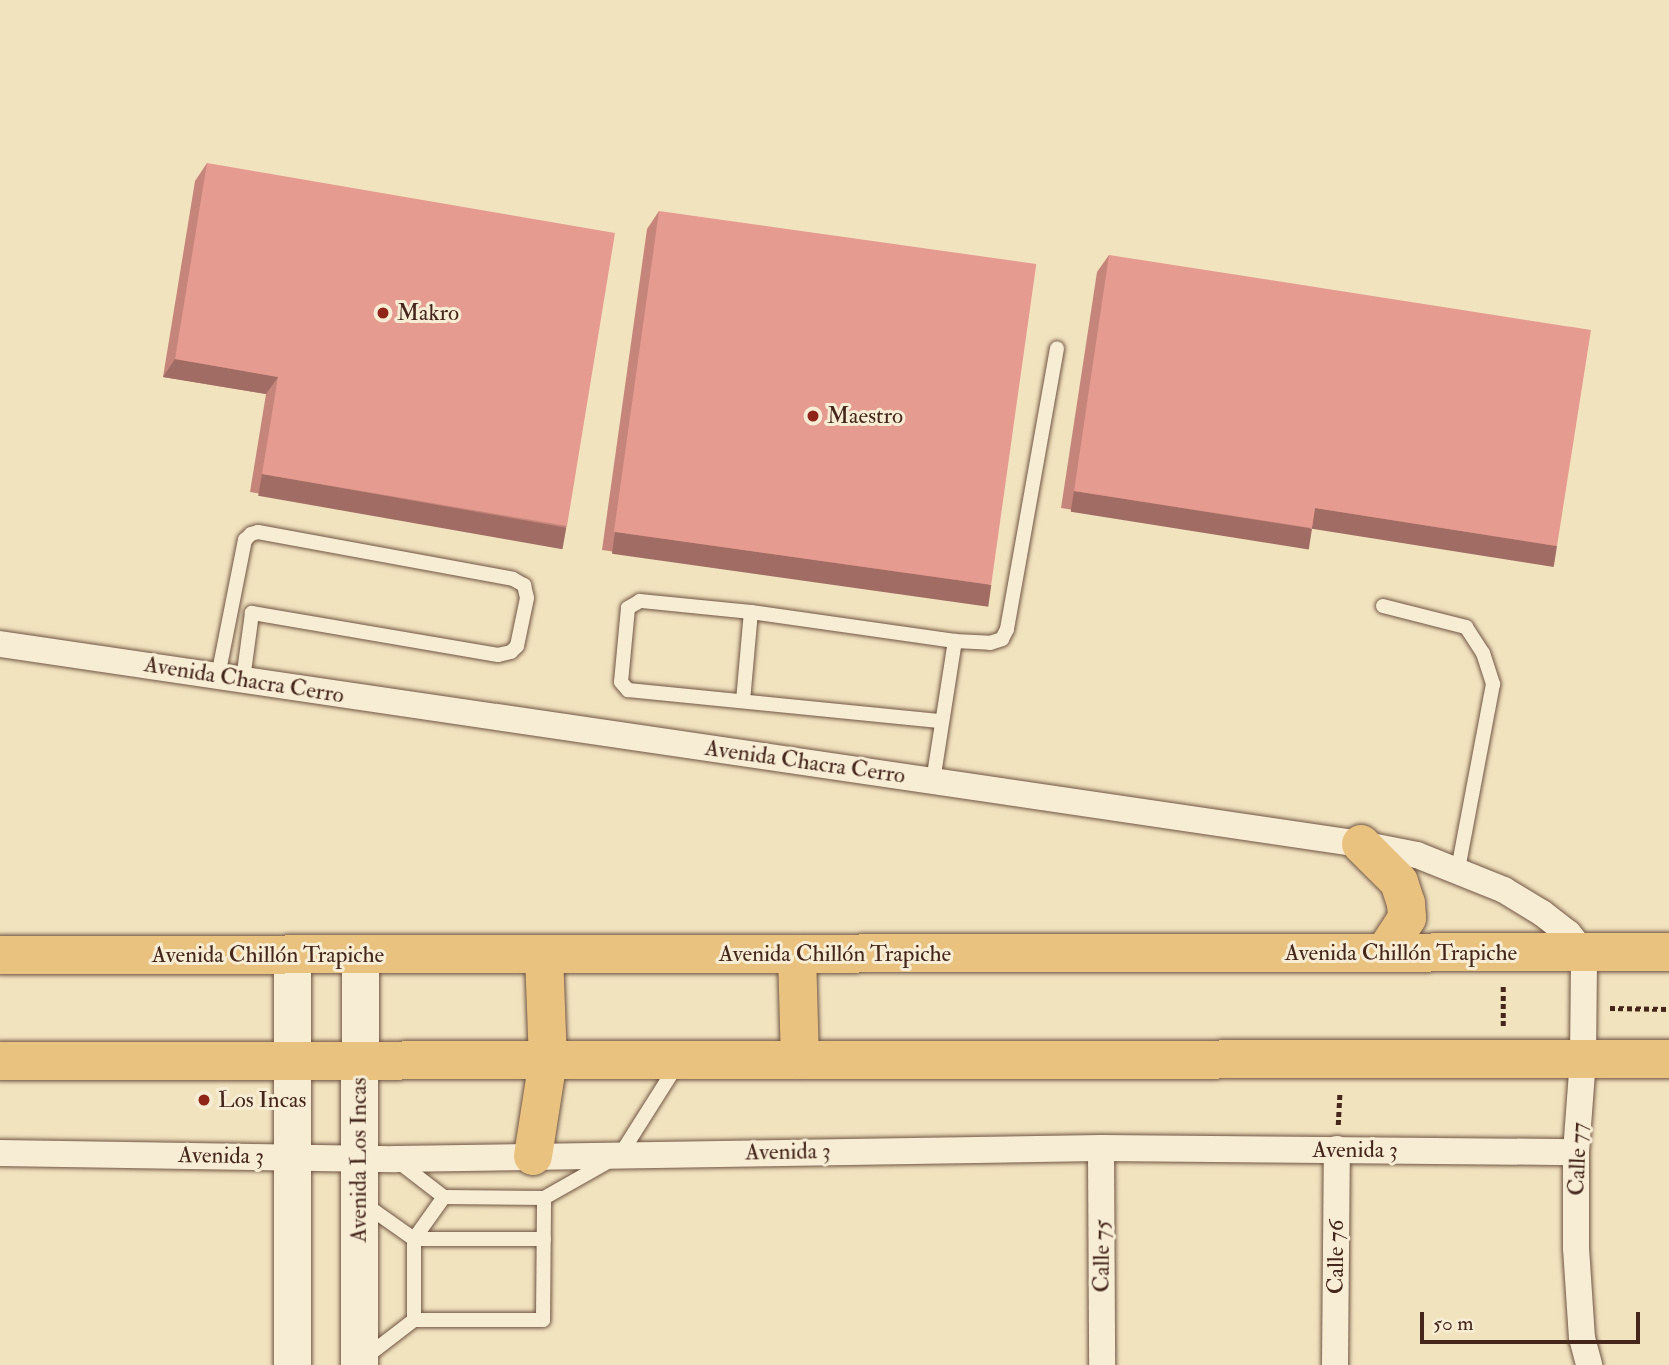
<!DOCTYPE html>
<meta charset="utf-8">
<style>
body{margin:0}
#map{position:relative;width:1669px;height:1365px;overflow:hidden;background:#f2e3bf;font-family:"IM FELL Double Pica",serif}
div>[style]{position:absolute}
.path>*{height:4.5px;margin-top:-2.25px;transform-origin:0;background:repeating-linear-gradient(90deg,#45261b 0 5px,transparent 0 8.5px)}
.roads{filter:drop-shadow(0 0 2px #705544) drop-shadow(0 0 2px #705544)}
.service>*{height:14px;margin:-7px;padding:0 7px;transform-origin:7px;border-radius:7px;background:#f7edd5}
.minor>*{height:26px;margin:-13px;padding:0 13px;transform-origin:13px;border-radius:13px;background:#f7edd5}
.secondary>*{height:37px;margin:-18.5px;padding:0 18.5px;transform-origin:18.5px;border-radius:18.5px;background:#f7edd5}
.primary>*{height:38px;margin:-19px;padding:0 19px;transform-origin:19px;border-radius:19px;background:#e9c280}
.wall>*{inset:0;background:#c5857b}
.shaded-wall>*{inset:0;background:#a06c64;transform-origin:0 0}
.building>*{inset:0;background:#e59b8f;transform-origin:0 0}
.dots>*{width:19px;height:19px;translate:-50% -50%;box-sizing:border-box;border:4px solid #f7edd5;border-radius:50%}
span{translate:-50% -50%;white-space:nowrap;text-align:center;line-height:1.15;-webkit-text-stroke:6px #f7edd5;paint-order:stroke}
.poi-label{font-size:23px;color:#45261b}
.left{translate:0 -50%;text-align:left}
.street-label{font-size:23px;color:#45261b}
.scale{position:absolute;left:1420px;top:1312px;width:220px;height:32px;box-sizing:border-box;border:4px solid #45261b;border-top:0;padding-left:9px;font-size:21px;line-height:24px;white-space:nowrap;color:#45261b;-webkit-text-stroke:5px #f7edd5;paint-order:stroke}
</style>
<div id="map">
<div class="path">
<i style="left:1610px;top:1008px;width:59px;rotate:1deg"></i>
<i style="left:1503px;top:1026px;width:40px;rotate:-90deg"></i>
<i style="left:1338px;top:1125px;width:33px;rotate:-87deg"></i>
</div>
<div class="roads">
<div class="service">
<i style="left:1383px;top:606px;width:86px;rotate:14.2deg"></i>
<i style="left:1466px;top:627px;width:31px;rotate:57deg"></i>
<i style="left:1483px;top:653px;width:33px;rotate:72deg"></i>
<i style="left:1493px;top:684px;width:188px;rotate:100.7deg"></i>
<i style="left:955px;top:641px;width:35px;rotate:3deg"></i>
<i style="left:990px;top:643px;width:13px;rotate:-18deg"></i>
<i style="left:1002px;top:639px;width:11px;rotate:-63deg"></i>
<i style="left:1007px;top:629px;width:285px;rotate:-79.9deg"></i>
<i style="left:218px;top:676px;width:139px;rotate:-78.8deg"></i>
<i style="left:245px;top:540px;width:8px;rotate:-45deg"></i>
<i style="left:251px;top:534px;width:7px;rotate:-16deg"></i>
<i style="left:258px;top:532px;width:259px;rotate:10.4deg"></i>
<i style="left:513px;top:579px;width:13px;rotate:29deg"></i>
<i style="left:524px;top:585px;width:13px;rotate:77deg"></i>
<i style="left:527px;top:598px;width:49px;rotate:101.8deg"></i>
<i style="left:517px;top:646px;width:8px;rotate:135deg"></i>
<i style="left:511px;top:652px;width:13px;rotate:167deg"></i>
<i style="left:498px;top:655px;width:250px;rotate:-170.3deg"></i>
<i style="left:252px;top:613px;width:68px;rotate:97.7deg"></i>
<i style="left:743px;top:701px;width:89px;rotate:-84.9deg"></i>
<i style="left:933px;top:781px;width:142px;rotate:-81.1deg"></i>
<i style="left:955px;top:641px;width:206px;rotate:-171.9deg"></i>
<i style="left:751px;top:612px;width:112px;rotate:-174.3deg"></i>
<i style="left:640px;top:601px;width:14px;rotate:150deg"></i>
<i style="left:628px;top:608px;width:74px;rotate:95.4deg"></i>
<i style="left:621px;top:682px;width:11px;rotate:49deg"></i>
<i style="left:628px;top:690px;width:315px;rotate:5.7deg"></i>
<i style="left:396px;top:1160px;width:61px;rotate:37.6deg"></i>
<i style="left:444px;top:1197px;width:100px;rotate:0.6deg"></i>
<i style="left:544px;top:1198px;width:87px;rotate:-29.5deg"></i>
<i style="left:620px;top:1155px;width:107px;rotate:-57.7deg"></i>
<i style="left:363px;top:1203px;width:62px;rotate:35.2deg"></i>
<i style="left:414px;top:1239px;width:130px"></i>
<i style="left:414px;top:1320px;width:81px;rotate:-90deg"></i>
<i style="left:414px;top:1239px;width:52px;rotate:-54.5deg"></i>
<i style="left:362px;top:1360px;width:66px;rotate:-37.6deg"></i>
<i style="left:414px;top:1320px;width:129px"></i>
<i style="left:543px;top:1320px;width:122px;rotate:-89.5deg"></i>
</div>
<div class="minor">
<i style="left:0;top:644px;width:1376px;rotate:8.36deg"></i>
<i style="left:1361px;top:844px;width:57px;rotate:11.1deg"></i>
<i style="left:1417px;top:855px;width:94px;rotate:21.9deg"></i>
<i style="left:1504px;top:890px;width:44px;rotate:31.2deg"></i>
<i style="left:1542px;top:913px;width:33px;rotate:38deg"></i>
<i style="left:1568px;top:933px;width:14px;rotate:51deg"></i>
<i style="left:1577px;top:944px;width:19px;rotate:69deg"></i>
<i style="left:1584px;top:962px;width:97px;rotate:90.6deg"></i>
<i style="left:1583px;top:1059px;width:93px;rotate:94.3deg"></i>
<i style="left:1576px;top:1152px;width:96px;rotate:90deg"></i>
<i style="left:1576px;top:1248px;width:90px;rotate:86.2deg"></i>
<i style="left:1582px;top:1338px;width:28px;rotate:75deg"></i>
<i style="left:1101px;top:1148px;width:217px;rotate:89.7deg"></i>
<i style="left:0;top:1153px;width:395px;rotate:0.9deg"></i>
<i style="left:395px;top:1159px;width:706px;rotate:-0.89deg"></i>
<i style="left:1101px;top:1148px;width:475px;rotate:0.5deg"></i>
<i style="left:1335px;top:1365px;width:216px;rotate:-89.5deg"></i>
</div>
<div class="secondary">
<i style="left:292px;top:1365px;width:410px;rotate:-90deg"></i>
<i style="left:359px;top:1365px;width:410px;rotate:-89.9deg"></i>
</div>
<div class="primary">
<i style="left:1361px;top:844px;width:54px;rotate:45deg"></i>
<i style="left:1399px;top:882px;width:22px;rotate:72deg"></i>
<i style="left:1406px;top:903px;width:15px;rotate:86deg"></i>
<i style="left:1407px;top:918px;width:40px;rotate:122.9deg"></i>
<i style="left:797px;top:954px;width:106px;rotate:88.4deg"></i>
<i style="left:0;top:955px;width:1669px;rotate:-0.1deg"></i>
<i style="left:0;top:1061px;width:1669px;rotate:-0.07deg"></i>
<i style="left:533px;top:1156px;width:97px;rotate:-81.1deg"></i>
<i style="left:548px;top:1060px;width:106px;rotate:-92.2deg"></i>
</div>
</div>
<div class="wall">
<i style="clip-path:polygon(207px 163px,567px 526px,555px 544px,250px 492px,266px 394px,163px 377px,195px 181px)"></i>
<i style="clip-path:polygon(659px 211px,991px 586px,979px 604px,602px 550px,647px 229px)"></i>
<i style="clip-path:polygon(1109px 255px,1557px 546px,1545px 564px,1312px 527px,1300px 545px,1061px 508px,1097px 272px)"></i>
</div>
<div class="shaded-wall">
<i style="clip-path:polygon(175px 359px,278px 377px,266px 394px,163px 377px)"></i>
<i style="left:262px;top:474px;width:309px;height:22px;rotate:10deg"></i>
<i style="left:1074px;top:491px;width:241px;height:21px;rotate:9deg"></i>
<i style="left:1315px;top:508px;width:245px;height:21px;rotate:9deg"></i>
<i style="left:615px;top:532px;width:380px;height:22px;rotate:8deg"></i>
</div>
<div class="building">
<i style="clip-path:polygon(207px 163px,615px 233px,567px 526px,262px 474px,278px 377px,175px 359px)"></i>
<i style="left:659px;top:211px;width:381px;height:324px;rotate:8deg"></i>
<i style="clip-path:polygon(1109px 255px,1591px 330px,1557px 546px,1315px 508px,1312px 528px,1074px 491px)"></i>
</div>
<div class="dots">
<i style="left:383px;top:313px;background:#8f2418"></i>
<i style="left:813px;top:416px;background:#8f2418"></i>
<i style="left:204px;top:1100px;background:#8f2418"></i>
</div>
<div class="poi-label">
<span class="left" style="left:397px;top:313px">Makro</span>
<span class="left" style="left:827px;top:416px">Maestro</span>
<span class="left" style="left:218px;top:1100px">Los Incas</span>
</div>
<div class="street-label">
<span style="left:244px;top:680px;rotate:9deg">Avenida Chacra Cerro</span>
<span style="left:805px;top:762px;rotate:8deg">Avenida Chacra Cerro</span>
<span style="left:1401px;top:953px">Avenida Chillón Trapiche</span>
<span style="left:835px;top:954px">Avenida Chillón Trapiche</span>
<span style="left:268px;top:955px">Avenida Chillón Trapiche</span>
<span style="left:1355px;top:1150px">Avenida 3</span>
<span style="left:788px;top:1152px;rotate:-1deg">Avenida 3</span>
<span style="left:221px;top:1156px;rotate:1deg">Avenida 3</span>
<span style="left:1578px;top:1159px;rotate:-88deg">Calle 77</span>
<span style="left:359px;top:1160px;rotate:-90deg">Avenida Los Incas</span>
<span style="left:1102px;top:1256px;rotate:-90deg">Calle 75</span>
<span style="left:1336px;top:1257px;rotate:-90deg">Calle 76</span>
</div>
<div class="scale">50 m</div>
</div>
